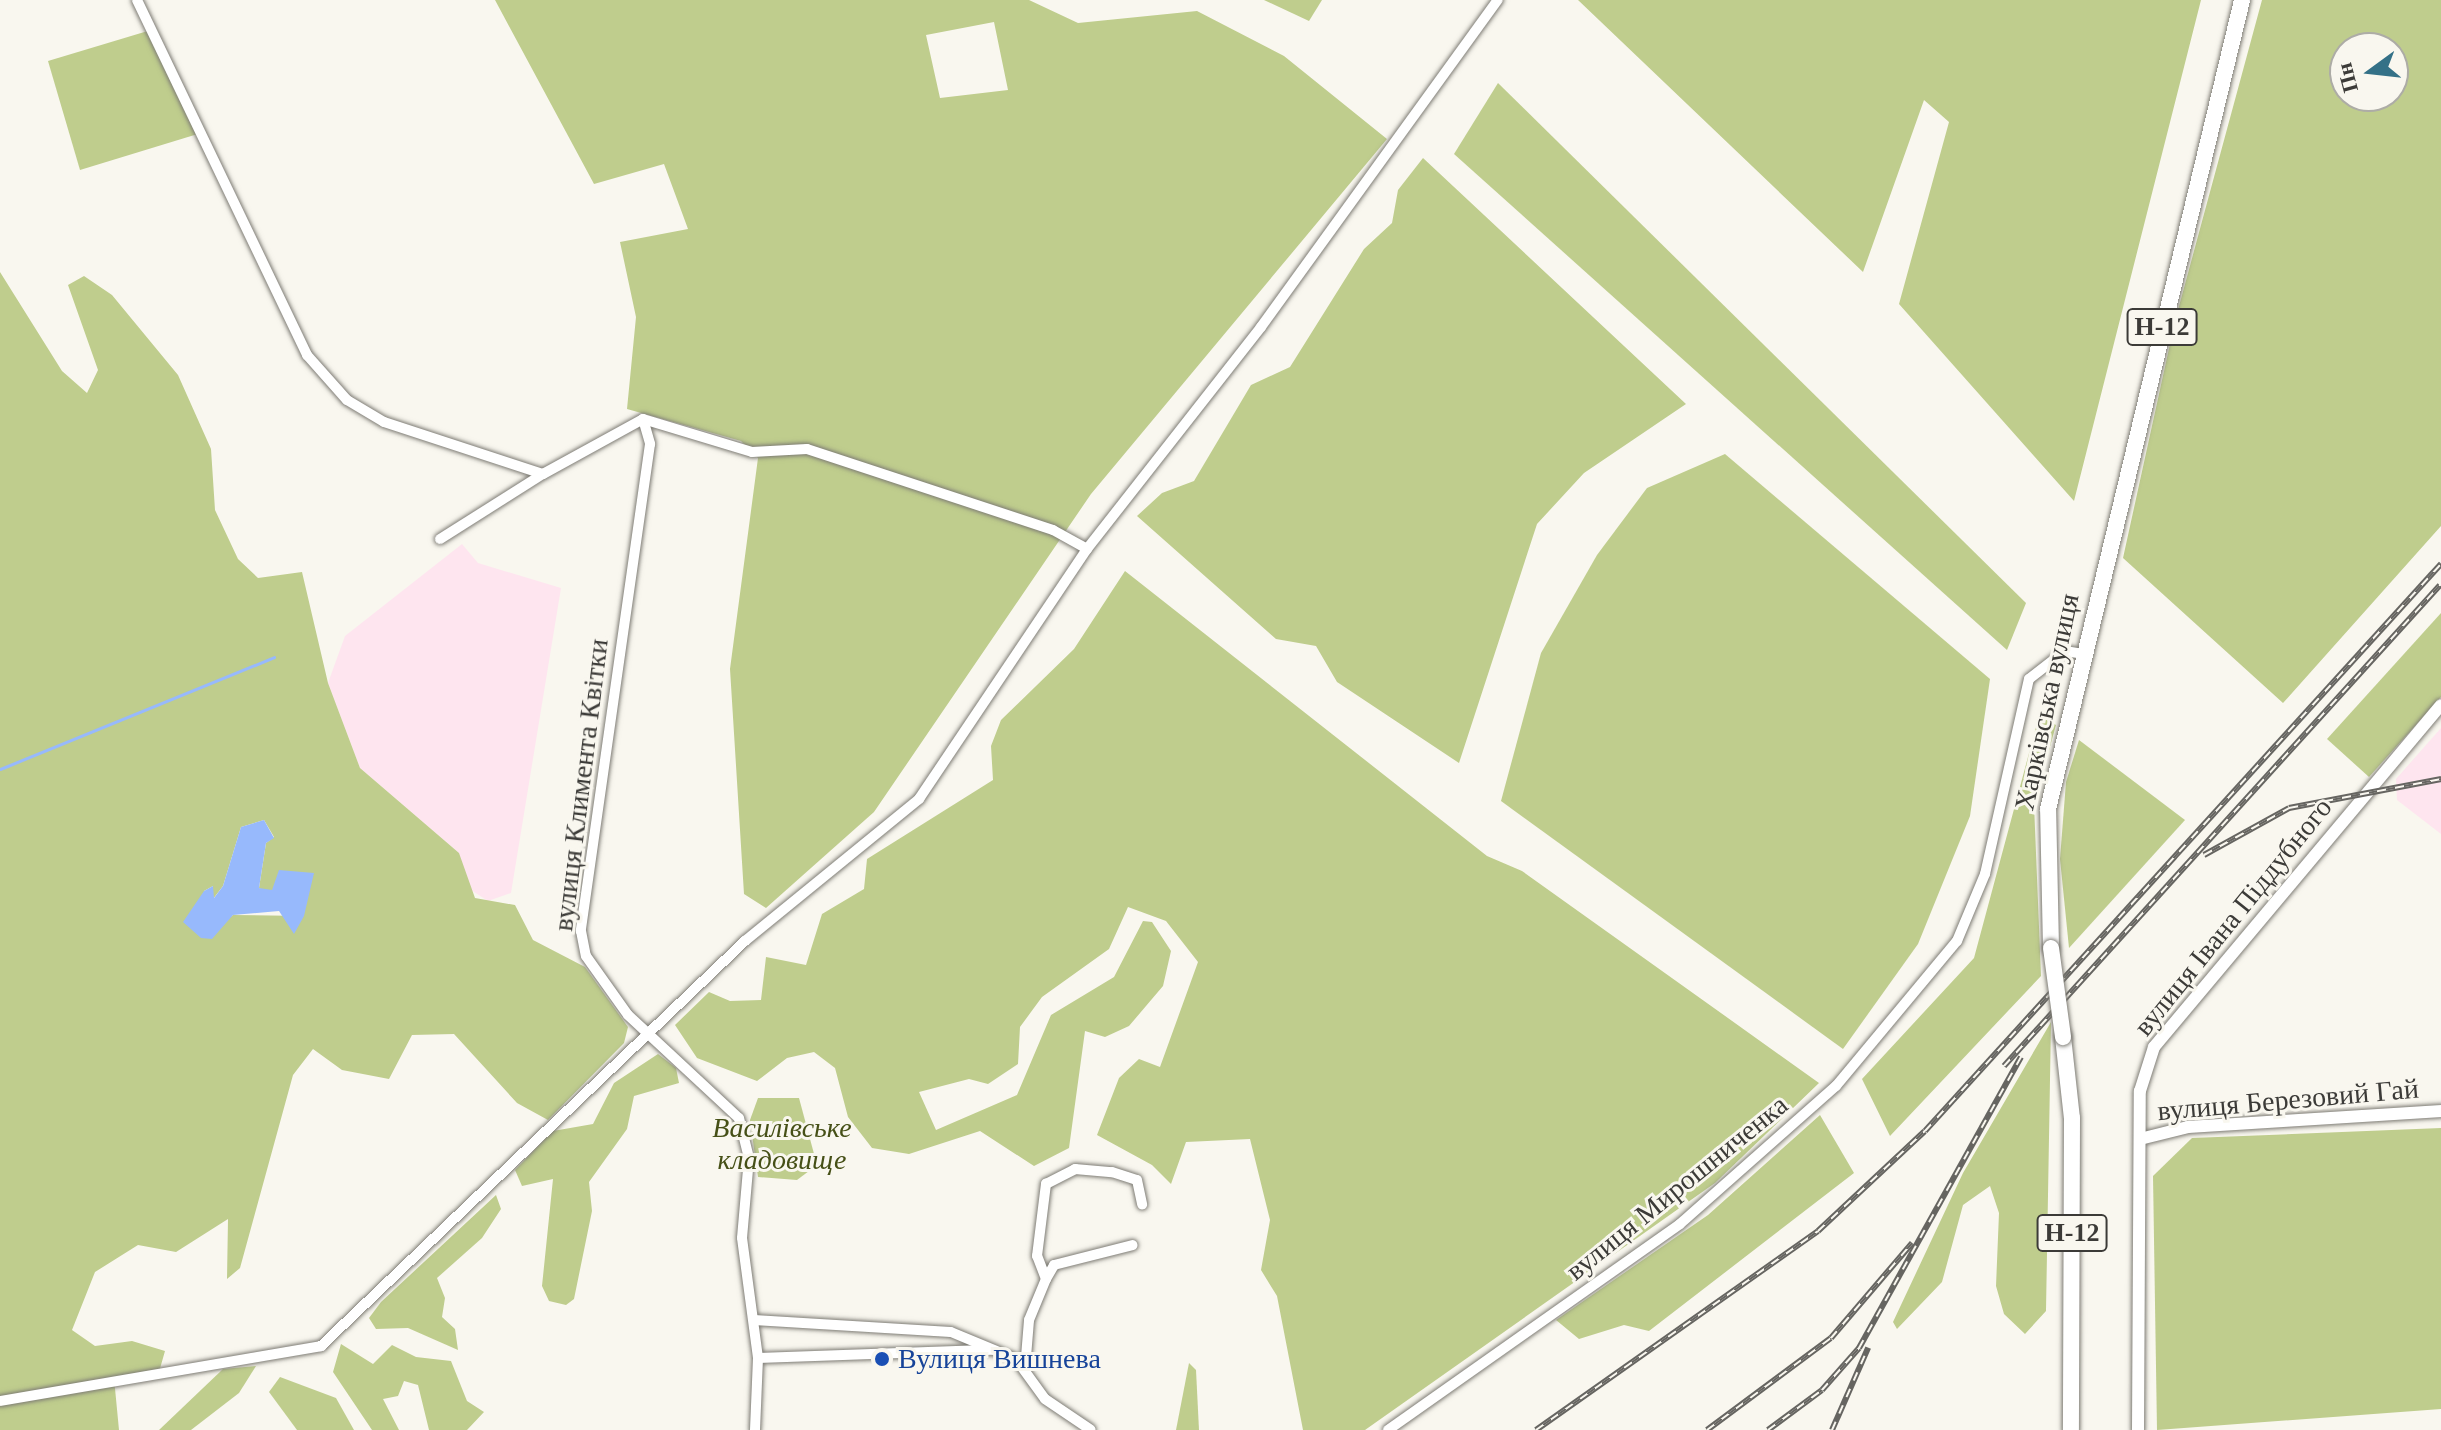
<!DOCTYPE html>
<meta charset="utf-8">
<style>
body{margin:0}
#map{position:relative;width:2441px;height:1430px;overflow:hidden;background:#f9f7ef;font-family:Georgia,serif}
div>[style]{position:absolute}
.industrial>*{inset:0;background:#fee5ef}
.green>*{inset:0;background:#bfcd8d}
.water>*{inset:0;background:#97b9fc}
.stream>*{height:3px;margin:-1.5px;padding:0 1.5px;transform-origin:1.5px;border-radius:1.5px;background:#97b9fc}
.roads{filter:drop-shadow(0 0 2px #7e7c75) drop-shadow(0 0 2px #7e7c75)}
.minor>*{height:10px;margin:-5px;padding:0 5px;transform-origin:5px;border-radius:5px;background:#fff}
.tertiary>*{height:12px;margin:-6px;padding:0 6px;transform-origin:6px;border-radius:6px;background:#fff}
.primary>*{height:16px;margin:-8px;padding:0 8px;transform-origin:8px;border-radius:8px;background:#fff}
.rail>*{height:6px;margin-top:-3px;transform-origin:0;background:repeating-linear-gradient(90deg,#f9f7ef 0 9px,#666561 0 18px);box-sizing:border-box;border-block:2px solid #666561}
.bridges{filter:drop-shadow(0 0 2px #7e7c75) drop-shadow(0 0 2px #7e7c75)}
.primary-bridge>*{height:16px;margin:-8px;padding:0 8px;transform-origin:8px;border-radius:8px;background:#fff}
.dots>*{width:22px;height:22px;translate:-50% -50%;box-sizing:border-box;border:4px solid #f9f7ef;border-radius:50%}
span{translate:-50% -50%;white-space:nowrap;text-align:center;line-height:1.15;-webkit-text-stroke:6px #f9f7ef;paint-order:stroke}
.shield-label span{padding:2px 6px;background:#f9f7ef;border:2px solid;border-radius:6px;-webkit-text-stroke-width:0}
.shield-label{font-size:26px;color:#3c3b38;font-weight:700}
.street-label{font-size:28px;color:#3c3b38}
.park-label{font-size:28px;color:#465017;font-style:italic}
.transit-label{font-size:28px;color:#164399}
.left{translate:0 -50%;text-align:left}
.north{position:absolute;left:2329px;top:32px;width:80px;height:80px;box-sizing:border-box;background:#f9f7ef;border:2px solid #adaca6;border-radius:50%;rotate:255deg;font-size:22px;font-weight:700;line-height:32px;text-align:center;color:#3c3b38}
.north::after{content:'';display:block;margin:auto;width:28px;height:36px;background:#347187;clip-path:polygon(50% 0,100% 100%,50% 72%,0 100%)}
</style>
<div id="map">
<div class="industrial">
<i style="clip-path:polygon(462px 544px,478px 563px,561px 588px,511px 893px,488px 901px,468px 888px,459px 853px,360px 768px,328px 683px,345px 636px)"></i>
<i style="clip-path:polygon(2441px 728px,2441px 834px,2397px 800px,2396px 779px)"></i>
</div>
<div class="green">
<i style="clip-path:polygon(evenodd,495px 0,1029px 0,1078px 23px,1197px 11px,1284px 56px,1387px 139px,1091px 494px,874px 812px,766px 908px,744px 894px,730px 669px,758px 458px,741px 441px,627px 409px,636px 317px,620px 242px,688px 229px,664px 164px,594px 184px,495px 0,994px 22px,1008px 90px,940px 98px,926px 35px,994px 22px)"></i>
<i style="clip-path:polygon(1264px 0,1322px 0,1309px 21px)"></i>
<i style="clip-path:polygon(1578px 0,2201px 0,2074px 501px,1899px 304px,1949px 122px,1924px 100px,1863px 272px)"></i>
<i style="clip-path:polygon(evenodd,2262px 0,2441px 0,2441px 526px,2283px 703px,2123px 558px,2175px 321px,2262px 0,2345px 48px,2393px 48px,2393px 96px,2345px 96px,2345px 48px)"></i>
<i style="clip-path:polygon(151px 30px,201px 133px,80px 170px,48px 61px)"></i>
<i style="clip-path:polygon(1498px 83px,2026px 603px,2007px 650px,1454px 154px)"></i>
<i style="clip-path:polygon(1423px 158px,1686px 404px,1584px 473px,1537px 524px,1459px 763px,1337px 682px,1316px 646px,1276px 639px,1137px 516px,1162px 493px,1194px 481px,1251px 385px,1290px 367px,1364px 249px,1392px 223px,1398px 190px)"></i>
<i style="clip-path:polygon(evenodd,0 272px,62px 371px,87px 393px,98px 370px,68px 285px,84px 276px,112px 295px,178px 375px,211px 449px,215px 510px,238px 559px,258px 578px,302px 572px,328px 683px,360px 768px,459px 853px,475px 898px,515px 905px,533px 940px,585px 967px,628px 1027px,624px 1043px,548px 1120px,517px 1103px,454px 1034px,412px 1035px,389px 1079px,342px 1070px,313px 1049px,293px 1075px,240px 1268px,227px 1279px,228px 1219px,176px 1252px,138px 1245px,95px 1272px,72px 1330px,95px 1346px,132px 1341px,165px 1351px,159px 1372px,114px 1378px,119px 1430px,0 1430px,0 272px,264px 820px,274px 837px,266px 843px,259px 888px,304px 916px,233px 915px,201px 938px,204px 891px,213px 886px,213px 899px,223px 886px,241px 827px,264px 820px)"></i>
<i style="clip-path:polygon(1725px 454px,1990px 679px,1970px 816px,1918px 944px,1843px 1049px,1501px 801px,1541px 653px,1597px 555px,1647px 488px)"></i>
<i style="clip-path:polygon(1125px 571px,1487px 856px,1522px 871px,1819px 1083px,1715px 1183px,1365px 1430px,1303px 1430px,1277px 1296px,1261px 1270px,1270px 1220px,1250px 1139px,1186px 1142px,1171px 1184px,1152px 1165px,1097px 1135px,1119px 1078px,1139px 1059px,1160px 1067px,1198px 962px,1166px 921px,1128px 907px,1109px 949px,1042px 997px,1020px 1027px,1018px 1064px,988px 1084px,969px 1079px,919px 1092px,936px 1130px,1017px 1095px,1051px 1015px,1114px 977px,1143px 921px,1152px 922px,1171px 951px,1163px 986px,1129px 1026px,1105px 1037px,1085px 1031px,1069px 1148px,1034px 1166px,980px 1131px,909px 1154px,872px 1148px,848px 1117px,835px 1068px,814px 1052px,787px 1058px,757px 1081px,697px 1058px,675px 1025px,709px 992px,730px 1001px,761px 1000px,766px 957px,806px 965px,822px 914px,864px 889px,867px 859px,993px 780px,991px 746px,1001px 720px,1074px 649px)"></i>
<i style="clip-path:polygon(2441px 613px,2441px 697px,2369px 777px,2327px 739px)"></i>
<i style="clip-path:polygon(2039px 716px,2056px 725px,2034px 804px,2041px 976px,1890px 1136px,1862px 1079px,1974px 958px)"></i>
<i style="clip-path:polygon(2079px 740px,2185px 820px,2069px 948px,2060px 859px,2066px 782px)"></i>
<i style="clip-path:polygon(2051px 1022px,2046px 1311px,2025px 1334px,2004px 1314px,1996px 1286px,1999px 1213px,1990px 1186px,1963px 1205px,1942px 1282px,1897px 1329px,1893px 1322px,1963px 1173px)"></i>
<i style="clip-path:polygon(658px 1054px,676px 1068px,679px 1083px,634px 1096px,627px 1129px,589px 1182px,592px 1211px,574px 1299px,566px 1305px,549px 1301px,542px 1286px,553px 1179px,522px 1186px,515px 1170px,553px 1131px,593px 1124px,614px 1083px)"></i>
<i style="clip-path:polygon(758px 1098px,799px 1098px,817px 1165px,797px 1180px,758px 1177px,750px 1120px)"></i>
<i style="clip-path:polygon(1820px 1115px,1854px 1173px,1649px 1331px,1624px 1325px,1579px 1339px,1556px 1320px,1708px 1215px)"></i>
<i style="clip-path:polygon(2441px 1128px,2441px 1409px,2157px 1430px,2153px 1176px,2192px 1138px)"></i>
<i style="clip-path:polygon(496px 1195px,501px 1209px,482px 1238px,437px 1278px,445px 1298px,442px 1317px,455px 1329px,458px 1350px,408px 1328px,376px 1329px,369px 1318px,381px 1302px)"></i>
<i style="clip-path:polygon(341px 1344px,373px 1364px,392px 1345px,416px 1357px,451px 1361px,467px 1401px,484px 1412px,467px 1430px,429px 1430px,418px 1385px,404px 1381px,398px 1396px,383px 1399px,399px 1430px,372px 1430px,333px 1372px)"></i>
<i style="clip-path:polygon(1189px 1363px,1196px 1370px,1199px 1430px,1176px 1430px)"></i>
<i style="clip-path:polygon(256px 1366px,239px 1393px,191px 1430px,159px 1430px,223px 1369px)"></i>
<i style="clip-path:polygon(280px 1377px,336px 1398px,354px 1430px,297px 1430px,269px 1392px)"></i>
</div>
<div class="water">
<i style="clip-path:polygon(264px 820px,274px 838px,266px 843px,259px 888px,272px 890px,279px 870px,314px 873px,304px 916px,294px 934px,279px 911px,233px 915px,212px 939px,201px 938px,183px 922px,204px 891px,213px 886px,214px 898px,223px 886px,241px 827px)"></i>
</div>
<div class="stream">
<i style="left:0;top:769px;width:296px;rotate:-22.2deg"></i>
</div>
<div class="roads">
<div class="minor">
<i style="left:137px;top:0;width:394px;rotate:64.4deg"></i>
<i style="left:307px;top:355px;width:60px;rotate:48.4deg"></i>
<i style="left:347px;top:400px;width:43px;rotate:30.7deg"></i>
<i style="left:384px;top:422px;width:167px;rotate:18.1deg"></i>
<i style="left:543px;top:474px;width:114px;rotate:-28.8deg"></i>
<i style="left:643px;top:419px;width:114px;rotate:16.8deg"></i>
<i style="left:752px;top:452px;width:55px;rotate:-3.1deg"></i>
<i style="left:807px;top:449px;width:259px;rotate:18.2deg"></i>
<i style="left:1053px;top:530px;width:39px;rotate:29deg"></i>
<i style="left:643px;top:419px;width:26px;rotate:74deg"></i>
<i style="left:650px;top:444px;width:492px;rotate:98.1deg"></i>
<i style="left:581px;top:931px;width:25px;rotate:79deg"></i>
<i style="left:586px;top:956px;width:72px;rotate:54.6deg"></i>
<i style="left:628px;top:1015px;width:151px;rotate:42.9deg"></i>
<i style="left:739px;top:1118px;width:41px;rotate:76deg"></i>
<i style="left:749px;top:1158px;width:80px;rotate:95deg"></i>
<i style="left:742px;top:1238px;width:121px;rotate:82.4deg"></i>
<i style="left:758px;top:1358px;width:72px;rotate:92.4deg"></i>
<i style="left:440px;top:539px;width:122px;rotate:-32.3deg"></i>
<i style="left:1046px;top:1279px;width:16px;rotate:-60deg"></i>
<i style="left:1054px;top:1265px;width:81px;rotate:-14.2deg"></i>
<i style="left:754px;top:1320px;width:197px;rotate:3.5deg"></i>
<i style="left:951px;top:1332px;width:70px;rotate:22.6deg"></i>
<i style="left:1016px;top:1359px;width:49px;rotate:54.1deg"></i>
<i style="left:1045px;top:1399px;width:55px;rotate:34deg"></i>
<i style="left:758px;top:1358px;width:234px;rotate:-2deg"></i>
<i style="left:1025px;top:1369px;width:49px;rotate:-85.3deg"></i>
<i style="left:1029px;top:1320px;width:44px;rotate:-67.5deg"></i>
<i style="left:1046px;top:1279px;width:25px;rotate:-111deg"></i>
<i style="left:1037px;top:1256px;width:73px;rotate:-82.9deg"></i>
<i style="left:1046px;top:1184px;width:33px;rotate:-27deg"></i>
<i style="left:1075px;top:1169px;width:37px;rotate:5deg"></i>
<i style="left:1112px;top:1172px;width:26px;rotate:18deg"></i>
<i style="left:1137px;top:1180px;width:25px;rotate:78deg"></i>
<i style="left:0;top:1401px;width:326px;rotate:-9.7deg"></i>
<i style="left:321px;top:1346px;width:586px;rotate:-43.69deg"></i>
<i style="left:745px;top:941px;width:225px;rotate:-39.2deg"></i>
<i style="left:919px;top:799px;width:301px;rotate:-56.1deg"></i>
<i style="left:1087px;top:549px;width:282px;rotate:-51.9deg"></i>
<i style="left:1261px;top:327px;width:404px;rotate:-54.1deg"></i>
<i style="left:1388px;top:1430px;width:357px;rotate:-35.2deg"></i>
<i style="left:1680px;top:1224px;width:208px;rotate:-41.5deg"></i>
<i style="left:1836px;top:1086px;width:189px;rotate:-50.2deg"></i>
<i style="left:1957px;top:941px;width:73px;rotate:-67.3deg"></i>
<i style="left:1985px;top:874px;width:200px;rotate:-77.3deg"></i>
<i style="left:2029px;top:679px;width:46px;rotate:-37.9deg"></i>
<i style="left:2065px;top:651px;width:18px;rotate:9deg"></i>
</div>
<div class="tertiary">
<i style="left:2140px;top:1139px;width:49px;rotate:-14deg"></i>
<i style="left:2188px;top:1127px;width:254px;rotate:-3.6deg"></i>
<i style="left:2138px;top:1430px;width:339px;rotate:-89.7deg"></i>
<i style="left:2140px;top:1091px;width:46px;rotate:-72.3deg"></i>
<i style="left:2154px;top:1047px;width:446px;rotate:-50deg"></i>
</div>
<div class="primary">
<i style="left:2051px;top:948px;width:139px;rotate:-91.2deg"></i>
<i style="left:2048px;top:809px;width:832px;rotate:-76.51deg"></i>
<i style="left:2063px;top:1037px;width:81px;rotate:83.7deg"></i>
<i style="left:2072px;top:1118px;width:312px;rotate:90.2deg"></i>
</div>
</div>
<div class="rail">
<i style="left:2204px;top:855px;width:97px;rotate:-28.9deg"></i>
<i style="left:2289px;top:808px;width:155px;rotate:-10.8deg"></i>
<i style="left:2004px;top:1066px;width:649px;rotate:-47.81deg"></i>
<i style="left:1536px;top:1430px;width:345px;rotate:-35.2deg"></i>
<i style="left:1818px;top:1231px;width:146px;rotate:-43.1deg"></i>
<i style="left:1925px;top:1131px;width:767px;rotate:-47.7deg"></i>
<i style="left:1707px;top:1430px;width:154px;rotate:-36.6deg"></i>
<i style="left:1831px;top:1338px;width:125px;rotate:-49.5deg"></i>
<i style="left:1768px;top:1430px;width:67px;rotate:-36.5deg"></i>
<i style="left:1822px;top:1390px;width:56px;rotate:-48.6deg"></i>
<i style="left:1859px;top:1348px;width:333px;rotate:-60.9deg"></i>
<i style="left:1832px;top:1430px;width:90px;rotate:-66.3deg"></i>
</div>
<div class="bridges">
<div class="primary-bridge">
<i style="left:2051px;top:948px;width:90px;rotate:82.3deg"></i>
</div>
</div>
<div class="dots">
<i style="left:882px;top:1359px;background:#1a4fb4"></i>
</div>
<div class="shield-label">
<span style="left:2162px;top:327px">Н-12</span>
<span style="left:2072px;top:1233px">Н-12</span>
</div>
<div class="street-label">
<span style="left:2047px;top:702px;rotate:-78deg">Харківська вулиця</span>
<span style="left:581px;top:785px;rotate:-83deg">вулиця Климента Квітки</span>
<span style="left:2233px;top:917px;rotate:-51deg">вулиця Івана Піддубного</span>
<span style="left:2288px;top:1100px;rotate:-5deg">вулиця Березовий Гай</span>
<span style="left:1677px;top:1188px;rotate:-39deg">вулиця Мирошниченка</span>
</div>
<div class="park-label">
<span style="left:782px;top:1144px">Василівське<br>кладовище</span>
</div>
<div class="transit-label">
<span class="left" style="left:898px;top:1359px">Вулиця Вишнева</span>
</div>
<div class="north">Пн</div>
</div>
